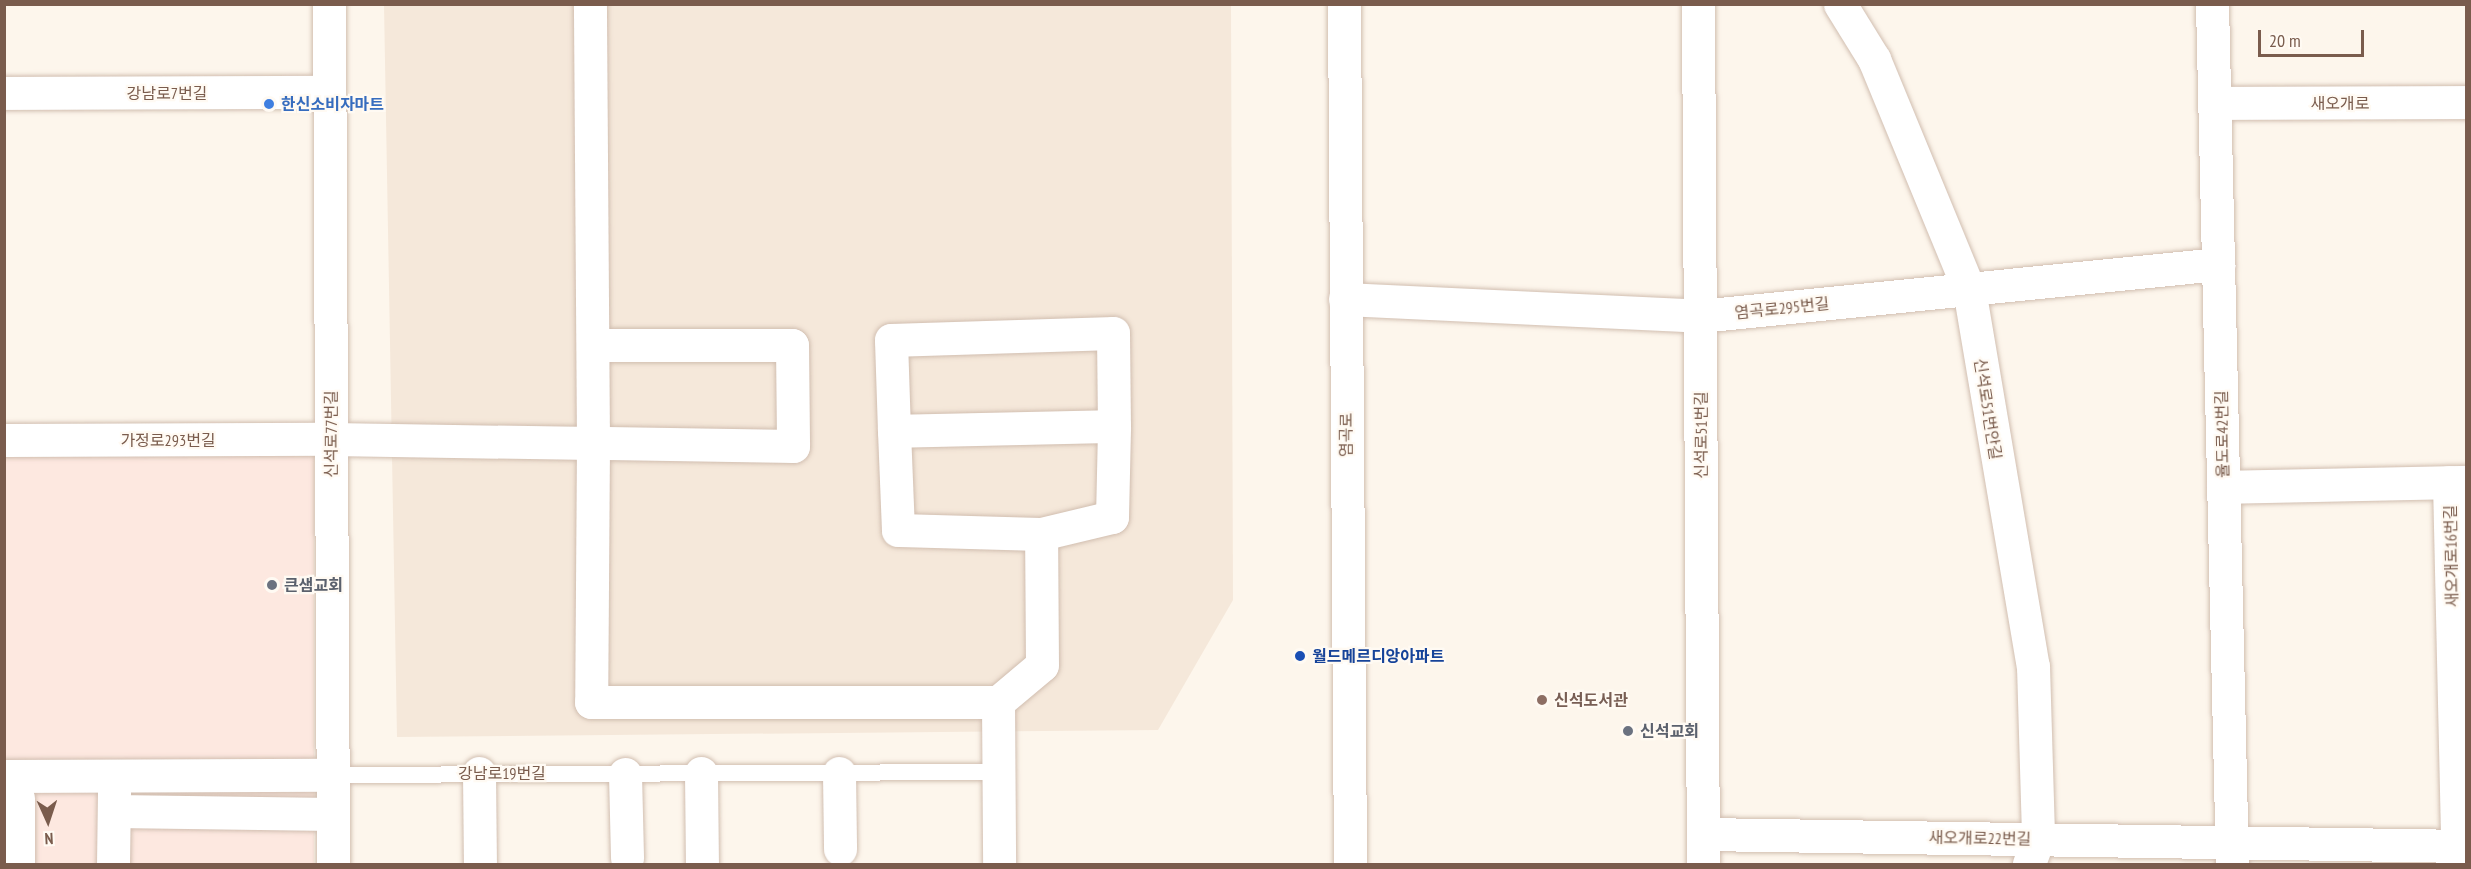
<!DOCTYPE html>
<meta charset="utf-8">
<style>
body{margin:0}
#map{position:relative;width:2471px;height:869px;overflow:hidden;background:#fdf6ec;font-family:"PT Sans Narrow","Noto Sans KR",sans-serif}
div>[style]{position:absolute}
.residential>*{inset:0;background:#f5e8da}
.commercial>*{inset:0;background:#fde8e0;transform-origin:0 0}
.roads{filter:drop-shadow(0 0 2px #d1beb0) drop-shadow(0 0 2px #d1beb0)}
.lane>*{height:16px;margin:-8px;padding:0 8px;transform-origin:8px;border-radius:8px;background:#fff}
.street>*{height:33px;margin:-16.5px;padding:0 16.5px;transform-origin:16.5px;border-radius:16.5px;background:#fff}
.secondary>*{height:33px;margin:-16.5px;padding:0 16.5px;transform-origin:16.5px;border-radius:16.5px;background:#fff}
.dots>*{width:16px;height:16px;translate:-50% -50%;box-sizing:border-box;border:3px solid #fffaf3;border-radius:50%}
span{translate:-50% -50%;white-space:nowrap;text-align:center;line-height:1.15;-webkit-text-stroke:4.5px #fffaf3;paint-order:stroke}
.street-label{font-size:16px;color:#7a5c4d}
.shop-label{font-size:16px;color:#366cbe;font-weight:700}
.left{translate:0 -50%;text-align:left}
.worship-label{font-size:16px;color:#5b616d;font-weight:700}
.transit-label{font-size:16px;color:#164399;font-weight:700}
.education-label{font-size:16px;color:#785e54;font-weight:700}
.frame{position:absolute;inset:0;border:6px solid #7a5c4d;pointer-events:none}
.north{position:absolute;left:18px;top:791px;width:60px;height:60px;-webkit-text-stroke:4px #fffaf3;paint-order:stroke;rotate:177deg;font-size:16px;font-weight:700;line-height:24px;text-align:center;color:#7a5c4d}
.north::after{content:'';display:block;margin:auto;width:21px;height:27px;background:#7a5c4d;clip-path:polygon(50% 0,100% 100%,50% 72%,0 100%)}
.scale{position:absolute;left:2258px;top:30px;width:106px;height:27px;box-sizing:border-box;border:3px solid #7a5c4d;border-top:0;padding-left:8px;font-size:18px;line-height:21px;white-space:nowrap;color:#7a5c4d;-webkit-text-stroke:4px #fffaf3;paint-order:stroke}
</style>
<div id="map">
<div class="residential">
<i style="clip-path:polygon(384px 5px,1231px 5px,1233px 600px,1158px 730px,397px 737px)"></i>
</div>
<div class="commercial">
<i style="left:314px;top:450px;width:414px;height:310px;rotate:90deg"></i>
</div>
<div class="roads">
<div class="lane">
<i style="left:332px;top:775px;width:667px;rotate:-0.26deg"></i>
</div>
<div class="street">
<i style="left:329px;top:4px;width:860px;rotate:89.73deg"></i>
<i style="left:1698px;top:4px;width:860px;rotate:89.67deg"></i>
<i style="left:1840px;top:4px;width:65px;rotate:58.3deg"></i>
<i style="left:1874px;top:59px;width:249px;rotate:67.6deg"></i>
<i style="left:1969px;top:289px;width:382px;rotate:80.4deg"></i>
<i style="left:2033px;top:666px;width:173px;rotate:88.3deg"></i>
<i style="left:2038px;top:839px;width:27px;rotate:110deg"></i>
<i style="left:2212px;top:4px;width:860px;rotate:88.67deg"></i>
<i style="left:4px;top:93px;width:325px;rotate:-0.2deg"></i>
<i style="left:2214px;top:103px;width:252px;rotate:-0.2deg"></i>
<i style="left:1345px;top:299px;width:355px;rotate:2.7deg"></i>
<i style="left:1700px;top:316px;width:521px;rotate:-5.73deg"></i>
<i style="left:593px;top:345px;width:199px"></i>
<i style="left:792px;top:345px;width:101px;rotate:89.4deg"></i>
<i style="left:793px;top:446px;width:200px;rotate:-179.1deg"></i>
<i style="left:593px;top:443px;width:259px;rotate:90.4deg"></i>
<i style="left:591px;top:702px;width:407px"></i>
<i style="left:998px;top:702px;width:162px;rotate:89.6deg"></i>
<i style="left:894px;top:431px;width:91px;rotate:-91.9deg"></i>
<i style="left:891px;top:340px;width:222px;rotate:-1.8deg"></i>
<i style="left:1113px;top:333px;width:93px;rotate:89.4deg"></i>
<i style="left:4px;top:440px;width:327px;rotate:-0.2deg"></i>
<i style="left:331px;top:439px;width:262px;rotate:0.9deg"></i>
<i style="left:593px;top:443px;width:439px;rotate:-90.4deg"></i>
<i style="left:2449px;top:482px;width:363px;rotate:88.7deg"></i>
<i style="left:2223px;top:487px;width:243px;rotate:-1.2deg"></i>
<i style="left:998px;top:702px;width:57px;rotate:-40.1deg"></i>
<i style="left:1042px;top:665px;width:131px;rotate:-90.4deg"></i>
<i style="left:1041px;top:534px;width:73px;rotate:-13.5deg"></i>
<i style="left:1112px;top:517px;width:91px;rotate:-88.7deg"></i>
<i style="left:1114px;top:426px;width:220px;rotate:178.7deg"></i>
<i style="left:894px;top:431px;width:99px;rotate:87.7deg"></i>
<i style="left:898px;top:530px;width:143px;rotate:1.6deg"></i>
<i style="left:479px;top:773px;width:91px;rotate:89.4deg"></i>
<i style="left:701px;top:773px;width:91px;rotate:89.4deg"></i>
<i style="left:839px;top:773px;width:76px;rotate:89.2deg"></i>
<i style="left:625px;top:774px;width:84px;rotate:88.6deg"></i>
<i style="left:4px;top:776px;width:328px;rotate:-0.2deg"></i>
<i style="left:18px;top:798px;width:66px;rotate:90deg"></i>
<i style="left:114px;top:811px;width:218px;rotate:0.8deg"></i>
<i style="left:1703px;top:834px;width:763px;rotate:0.9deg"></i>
<i style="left:113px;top:864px;width:76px;rotate:-89.2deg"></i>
</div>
<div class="secondary">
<i style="left:1344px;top:4px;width:860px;rotate:89.6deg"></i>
</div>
</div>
<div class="dots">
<i style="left:269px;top:104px;background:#3f7fe0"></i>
<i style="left:272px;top:585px;background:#6b7280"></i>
<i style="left:1300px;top:656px;background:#1a4fb4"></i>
<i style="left:1542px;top:700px;background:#8d6e63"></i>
<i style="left:1628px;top:731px;background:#6b7280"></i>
</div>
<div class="street-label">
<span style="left:167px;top:93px">강남로7번길</span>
<span style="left:2340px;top:103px">새오개로</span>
<span style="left:1782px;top:308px;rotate:-6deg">염곡로295번길</span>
<span style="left:1988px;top:409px;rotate:81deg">신석로51번안길</span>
<span style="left:331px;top:434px;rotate:-90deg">신석로77번길</span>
<span style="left:2222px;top:434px;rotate:-91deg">율도로42번길</span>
<span style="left:1346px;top:435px;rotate:-90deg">염곡로</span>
<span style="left:1701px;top:435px;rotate:-90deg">신석로51번길</span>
<span style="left:168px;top:440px">가정로293번길</span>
<span style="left:2451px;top:556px;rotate:-91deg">새오개로16번길</span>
<span style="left:502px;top:773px">강남로19번길</span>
<span style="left:1980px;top:838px;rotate:1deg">새오개로22번길</span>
</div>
<div class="shop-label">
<span class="left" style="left:281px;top:104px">한신소비자마트</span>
</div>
<div class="worship-label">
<span class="left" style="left:284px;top:585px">큰샘교회</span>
<span class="left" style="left:1640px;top:731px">신석교회</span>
</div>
<div class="transit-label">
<span class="left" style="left:1312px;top:656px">월드메르디앙아파트</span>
</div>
<div class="education-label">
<span class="left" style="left:1554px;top:700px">신석도서관</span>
</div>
<div class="frame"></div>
<div class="north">N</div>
<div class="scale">20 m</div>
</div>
